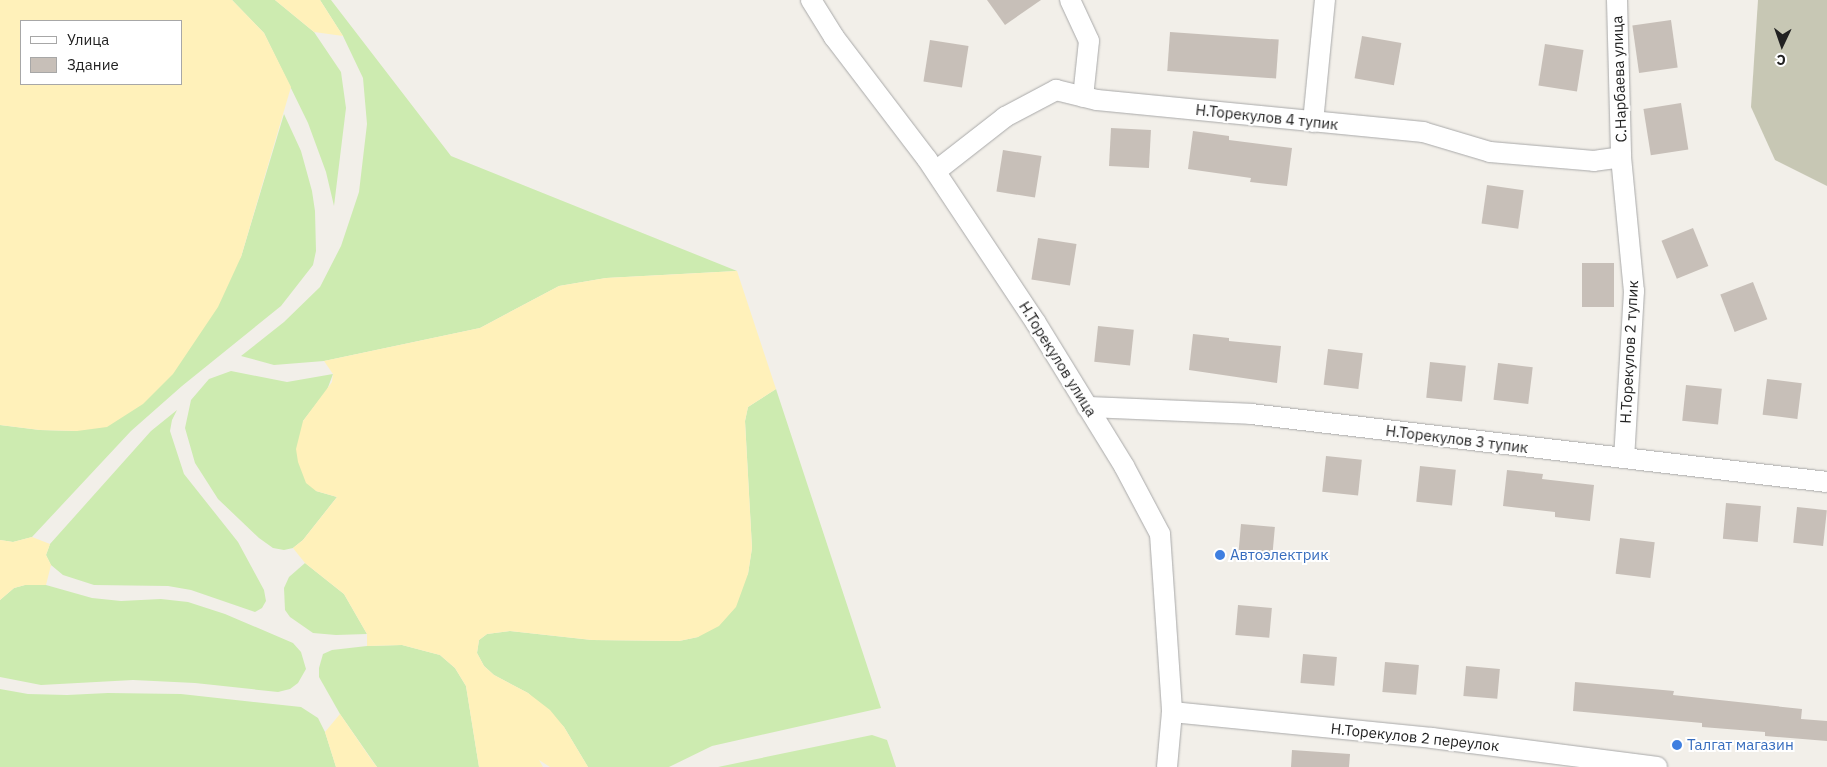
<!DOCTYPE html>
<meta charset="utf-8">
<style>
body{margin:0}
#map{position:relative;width:1827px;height:767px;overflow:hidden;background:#f2efe9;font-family:"IBM Plex Sans",sans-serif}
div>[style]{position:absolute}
.construction>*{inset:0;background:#c7c7b4}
.grass>*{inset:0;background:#cdebb0}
.sand>*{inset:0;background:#fff1ba}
.building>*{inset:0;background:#c7bfb8;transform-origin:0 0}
.roads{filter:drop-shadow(0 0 1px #a9a9a9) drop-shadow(0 0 1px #a9a9a9)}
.street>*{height:20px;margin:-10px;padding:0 10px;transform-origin:10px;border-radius:10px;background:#fff}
.dots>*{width:14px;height:14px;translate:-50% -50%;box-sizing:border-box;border:2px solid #fff;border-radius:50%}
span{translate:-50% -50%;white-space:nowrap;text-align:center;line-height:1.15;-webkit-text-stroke:4px #fff;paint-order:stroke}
.street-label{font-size:15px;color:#222}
.shop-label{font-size:15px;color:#366cbe}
.left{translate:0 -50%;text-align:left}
.legend{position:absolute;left:20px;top:20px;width:162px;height:65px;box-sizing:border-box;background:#fff;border:1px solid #a7a7a7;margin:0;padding:6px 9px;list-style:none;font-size:15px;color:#222}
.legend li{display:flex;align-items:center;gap:10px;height:25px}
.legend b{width:25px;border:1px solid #a7a7a7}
.north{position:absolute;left:1757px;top:20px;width:50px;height:50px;-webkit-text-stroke:4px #fff;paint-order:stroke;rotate:183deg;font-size:14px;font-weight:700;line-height:20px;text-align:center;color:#222}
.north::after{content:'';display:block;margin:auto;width:18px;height:22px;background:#222;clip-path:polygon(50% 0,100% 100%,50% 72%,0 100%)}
</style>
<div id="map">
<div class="construction">
<i style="clip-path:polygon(1758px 0,1827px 0,1827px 186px,1775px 160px,1751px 107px)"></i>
</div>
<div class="grass">
<i style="clip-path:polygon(232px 0,275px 0,314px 32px,341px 72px,346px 108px,334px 206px,326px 172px,308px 123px,264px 33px)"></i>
<i style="clip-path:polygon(320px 0,331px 0,451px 156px,737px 271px,606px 278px,559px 286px,480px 328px,324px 361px,274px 365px,241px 356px,284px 322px,320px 287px,341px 246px,359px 192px,367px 124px,363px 78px,343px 36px)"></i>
<i style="clip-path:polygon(284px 114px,301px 151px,312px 191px,315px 211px,316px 251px,313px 265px,281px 306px,182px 386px,131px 431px,32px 537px,13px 542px,0 540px,0 425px,40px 430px,77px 431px,241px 257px)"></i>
<i style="clip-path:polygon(231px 371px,287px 382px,333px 374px,327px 390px,303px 421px,316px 491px,337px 497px,303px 540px,293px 548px,284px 550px,273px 548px,259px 538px,218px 499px,195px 463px,185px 428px,191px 400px,209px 379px)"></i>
<i style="clip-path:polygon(776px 389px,881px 708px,712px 746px,669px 767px,588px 767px,564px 727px,528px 693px,494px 675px,484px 666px,477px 653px,479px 640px,487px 634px,510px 631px,592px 640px,679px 641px,698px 637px,748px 574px,752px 548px,745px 421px,748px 407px)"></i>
<i style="clip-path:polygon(177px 410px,172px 420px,170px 431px,184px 474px,238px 542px,264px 590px,266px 601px,262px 608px,255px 612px,191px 590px,168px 586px,94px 585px,63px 575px,51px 565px,46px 555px,50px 544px,151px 431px)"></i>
<i style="clip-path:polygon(305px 563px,344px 594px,367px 634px,336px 635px,313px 633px,290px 617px,285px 610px,284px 588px,289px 577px)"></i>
<i style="clip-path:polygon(25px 585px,46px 585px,92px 598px,121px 601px,161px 599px,188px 602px,225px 614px,293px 643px,301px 652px,306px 669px,298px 683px,290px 689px,278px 692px,195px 683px,133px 680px,41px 685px,0 677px,0 600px,14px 588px)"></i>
<i style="clip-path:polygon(402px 645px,440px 655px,455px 668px,466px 686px,479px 767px,377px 767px,340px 714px,319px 677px,319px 668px,323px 654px,332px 650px,367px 646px)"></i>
<i style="clip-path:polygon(0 689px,28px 694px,67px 695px,108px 693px,181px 694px,301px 707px,318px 718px,325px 732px,336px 767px,0 767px)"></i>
<i style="clip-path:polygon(872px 735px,887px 740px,896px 767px,718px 767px)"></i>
</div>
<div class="sand">
<i style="clip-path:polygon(evenodd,0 0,232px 0,264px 33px,291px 87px,241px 257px,218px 307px,173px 374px,143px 404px,107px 427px,77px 431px,40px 430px,0 425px,0 0,21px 21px,181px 21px,181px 84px,21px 84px,21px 21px)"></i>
<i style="clip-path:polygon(275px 0,320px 0,343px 36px,314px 32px)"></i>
<i style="clip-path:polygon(737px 271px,776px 389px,748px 407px,745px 421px,752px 548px,748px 574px,736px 607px,719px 626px,698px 637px,679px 641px,592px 640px,510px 631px,487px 634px,479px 640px,477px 653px,484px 666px,494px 675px,528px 693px,550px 710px,564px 727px,588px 767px,550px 767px,539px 760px,543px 767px,479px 767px,466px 686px,455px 668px,440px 655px,402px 645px,367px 646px,367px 634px,344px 594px,305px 563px,293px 548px,303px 540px,337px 497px,316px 491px,306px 483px,298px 462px,296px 449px,303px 421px,332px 382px,333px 374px,324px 361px,480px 328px,559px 286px,606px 278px)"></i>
<i style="clip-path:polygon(32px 537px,50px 544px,46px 555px,51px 565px,46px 585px,25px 585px,14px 588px,0 600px,0 540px,13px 542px)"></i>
<i style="clip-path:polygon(340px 714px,373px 762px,377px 767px,336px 767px,325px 732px)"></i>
</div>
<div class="building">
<i style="clip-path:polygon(987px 0,1041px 0,1005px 25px)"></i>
<i style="left:1671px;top:20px;width:48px;height:39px;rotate:82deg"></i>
<i style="left:1170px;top:32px;width:109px;height:39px;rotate:4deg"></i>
<i style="left:1362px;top:36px;width:40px;height:43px;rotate:10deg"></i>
<i style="left:930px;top:40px;width:39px;height:42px;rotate:9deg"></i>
<i style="left:1545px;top:44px;width:39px;height:42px;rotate:9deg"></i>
<i style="left:1681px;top:103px;width:47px;height:38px;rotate:81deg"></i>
<i style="left:1111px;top:128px;width:40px;height:38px;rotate:3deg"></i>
<i style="clip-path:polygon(1193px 131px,1229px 136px,1229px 140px,1292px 148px,1287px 186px,1250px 182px,1251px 178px,1188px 169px)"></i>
<i style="left:1003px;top:150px;width:39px;height:42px;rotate:9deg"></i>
<i style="left:1487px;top:185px;width:37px;height:39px;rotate:8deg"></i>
<i style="left:1693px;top:228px;width:41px;height:34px;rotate:68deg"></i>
<i style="left:1038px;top:238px;width:39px;height:42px;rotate:9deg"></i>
<i style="left:1582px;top:263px;width:32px;height:44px"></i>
<i style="left:1753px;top:282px;width:40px;height:35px;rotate:69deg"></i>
<i style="left:1098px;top:326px;width:36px;height:36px;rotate:6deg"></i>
<i style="clip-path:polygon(1193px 334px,1229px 338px,1229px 341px,1281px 346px,1277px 383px,1189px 370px)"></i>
<i style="left:1328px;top:349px;width:35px;height:36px;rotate:7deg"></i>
<i style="left:1430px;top:362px;width:36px;height:36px;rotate:6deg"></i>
<i style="left:1498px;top:363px;width:35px;height:37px;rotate:7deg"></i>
<i style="left:1767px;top:379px;width:35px;height:36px;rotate:7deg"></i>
<i style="left:1686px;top:385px;width:36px;height:36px;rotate:6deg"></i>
<i style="left:1326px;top:456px;width:36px;height:36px;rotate:6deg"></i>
<i style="left:1420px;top:466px;width:36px;height:36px;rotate:6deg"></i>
<i style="clip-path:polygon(1507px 470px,1543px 474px,1542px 479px,1594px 485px,1590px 521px,1555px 517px,1555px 512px,1503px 506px)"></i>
<i style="left:1726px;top:503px;width:35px;height:36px;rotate:5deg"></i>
<i style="left:1797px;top:507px;width:30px;height:36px;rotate:6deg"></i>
<i style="left:1241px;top:524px;width:34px;height:30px;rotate:5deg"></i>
<i style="left:1620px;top:538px;width:35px;height:36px;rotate:7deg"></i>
<i style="left:1238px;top:605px;width:34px;height:30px;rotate:5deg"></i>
<i style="left:1303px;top:654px;width:34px;height:29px;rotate:5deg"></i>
<i style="left:1385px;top:662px;width:34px;height:30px;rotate:5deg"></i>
<i style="left:1466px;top:666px;width:34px;height:30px;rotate:5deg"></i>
<i style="clip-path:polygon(1575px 682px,1674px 691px,1673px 695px,1802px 709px,1801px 719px,1827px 721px,1827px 741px,1765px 736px,1765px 732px,1702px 727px,1702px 723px,1573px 711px)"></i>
<i style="clip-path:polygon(1292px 750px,1350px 754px,1349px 767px,1291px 767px)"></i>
</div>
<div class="roads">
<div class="street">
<i style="left:811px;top:0;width:44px;rotate:58.1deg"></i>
<i style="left:834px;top:37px;width:153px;rotate:52.7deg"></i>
<i style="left:927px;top:159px;width:197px;rotate:56.4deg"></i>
<i style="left:1036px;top:323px;width:168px;rotate:58.4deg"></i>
<i style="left:1124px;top:466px;width:77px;rotate:62.1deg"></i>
<i style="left:1160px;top:534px;width:178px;rotate:86.1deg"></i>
<i style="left:1172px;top:712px;width:55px;rotate:95.2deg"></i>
<i style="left:1070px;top:0;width:45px;rotate:65.1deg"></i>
<i style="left:1089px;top:41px;width:56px;rotate:96.1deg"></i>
<i style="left:1617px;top:0;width:157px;rotate:88.5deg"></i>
<i style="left:1621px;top:157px;width:135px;rotate:84.5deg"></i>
<i style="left:1634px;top:291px;width:167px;rotate:93.4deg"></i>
<i style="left:1313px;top:122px;width:123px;rotate:-84.4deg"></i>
<i style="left:936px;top:171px;width:88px;rotate:-38deg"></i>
<i style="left:1005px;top:117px;width:58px;rotate:-27.9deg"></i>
<i style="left:1056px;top:90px;width:42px;rotate:13.7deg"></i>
<i style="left:1097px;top:100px;width:328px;rotate:5.6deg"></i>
<i style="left:1423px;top:132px;width:70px;rotate:16.6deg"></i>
<i style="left:1490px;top:152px;width:104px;rotate:4.9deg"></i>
<i style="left:1594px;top:161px;width:27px;rotate:-8deg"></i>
<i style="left:1087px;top:407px;width:164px;rotate:2.4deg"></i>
<i style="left:1251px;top:414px;width:580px;rotate:6.73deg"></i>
<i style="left:1172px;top:712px;width:261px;rotate:5.7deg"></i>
<i style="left:1432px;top:738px;width:227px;rotate:7.3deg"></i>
</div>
</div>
<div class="dots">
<i style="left:1220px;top:555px;background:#3f7fe0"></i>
<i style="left:1677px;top:745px;background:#3f7fe0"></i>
</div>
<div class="street-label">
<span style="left:1619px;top:79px;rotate:-92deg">С.Нарбаева улица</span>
<span style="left:1267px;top:117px;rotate:6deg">Н.Торекулов 4 тупик</span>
<span style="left:1629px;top:352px;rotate:-87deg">Н.Торекулов 2 тупик</span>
<span style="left:1058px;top:359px;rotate:58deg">Н.Торекулов улица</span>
<span style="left:1457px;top:439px;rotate:7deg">Н.Торекулов 3 тупик</span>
<span style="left:1415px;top:737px;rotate:6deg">Н.Торекулов 2 переулок</span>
</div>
<div class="shop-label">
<span class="left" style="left:1230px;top:555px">Автоэлектрик</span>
<span class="left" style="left:1687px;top:745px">Талгат магазин</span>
</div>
<ul class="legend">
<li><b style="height:6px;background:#fff"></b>Улица</li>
<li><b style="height:14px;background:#c7bfb8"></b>Здание</li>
</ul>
<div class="north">С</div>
</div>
